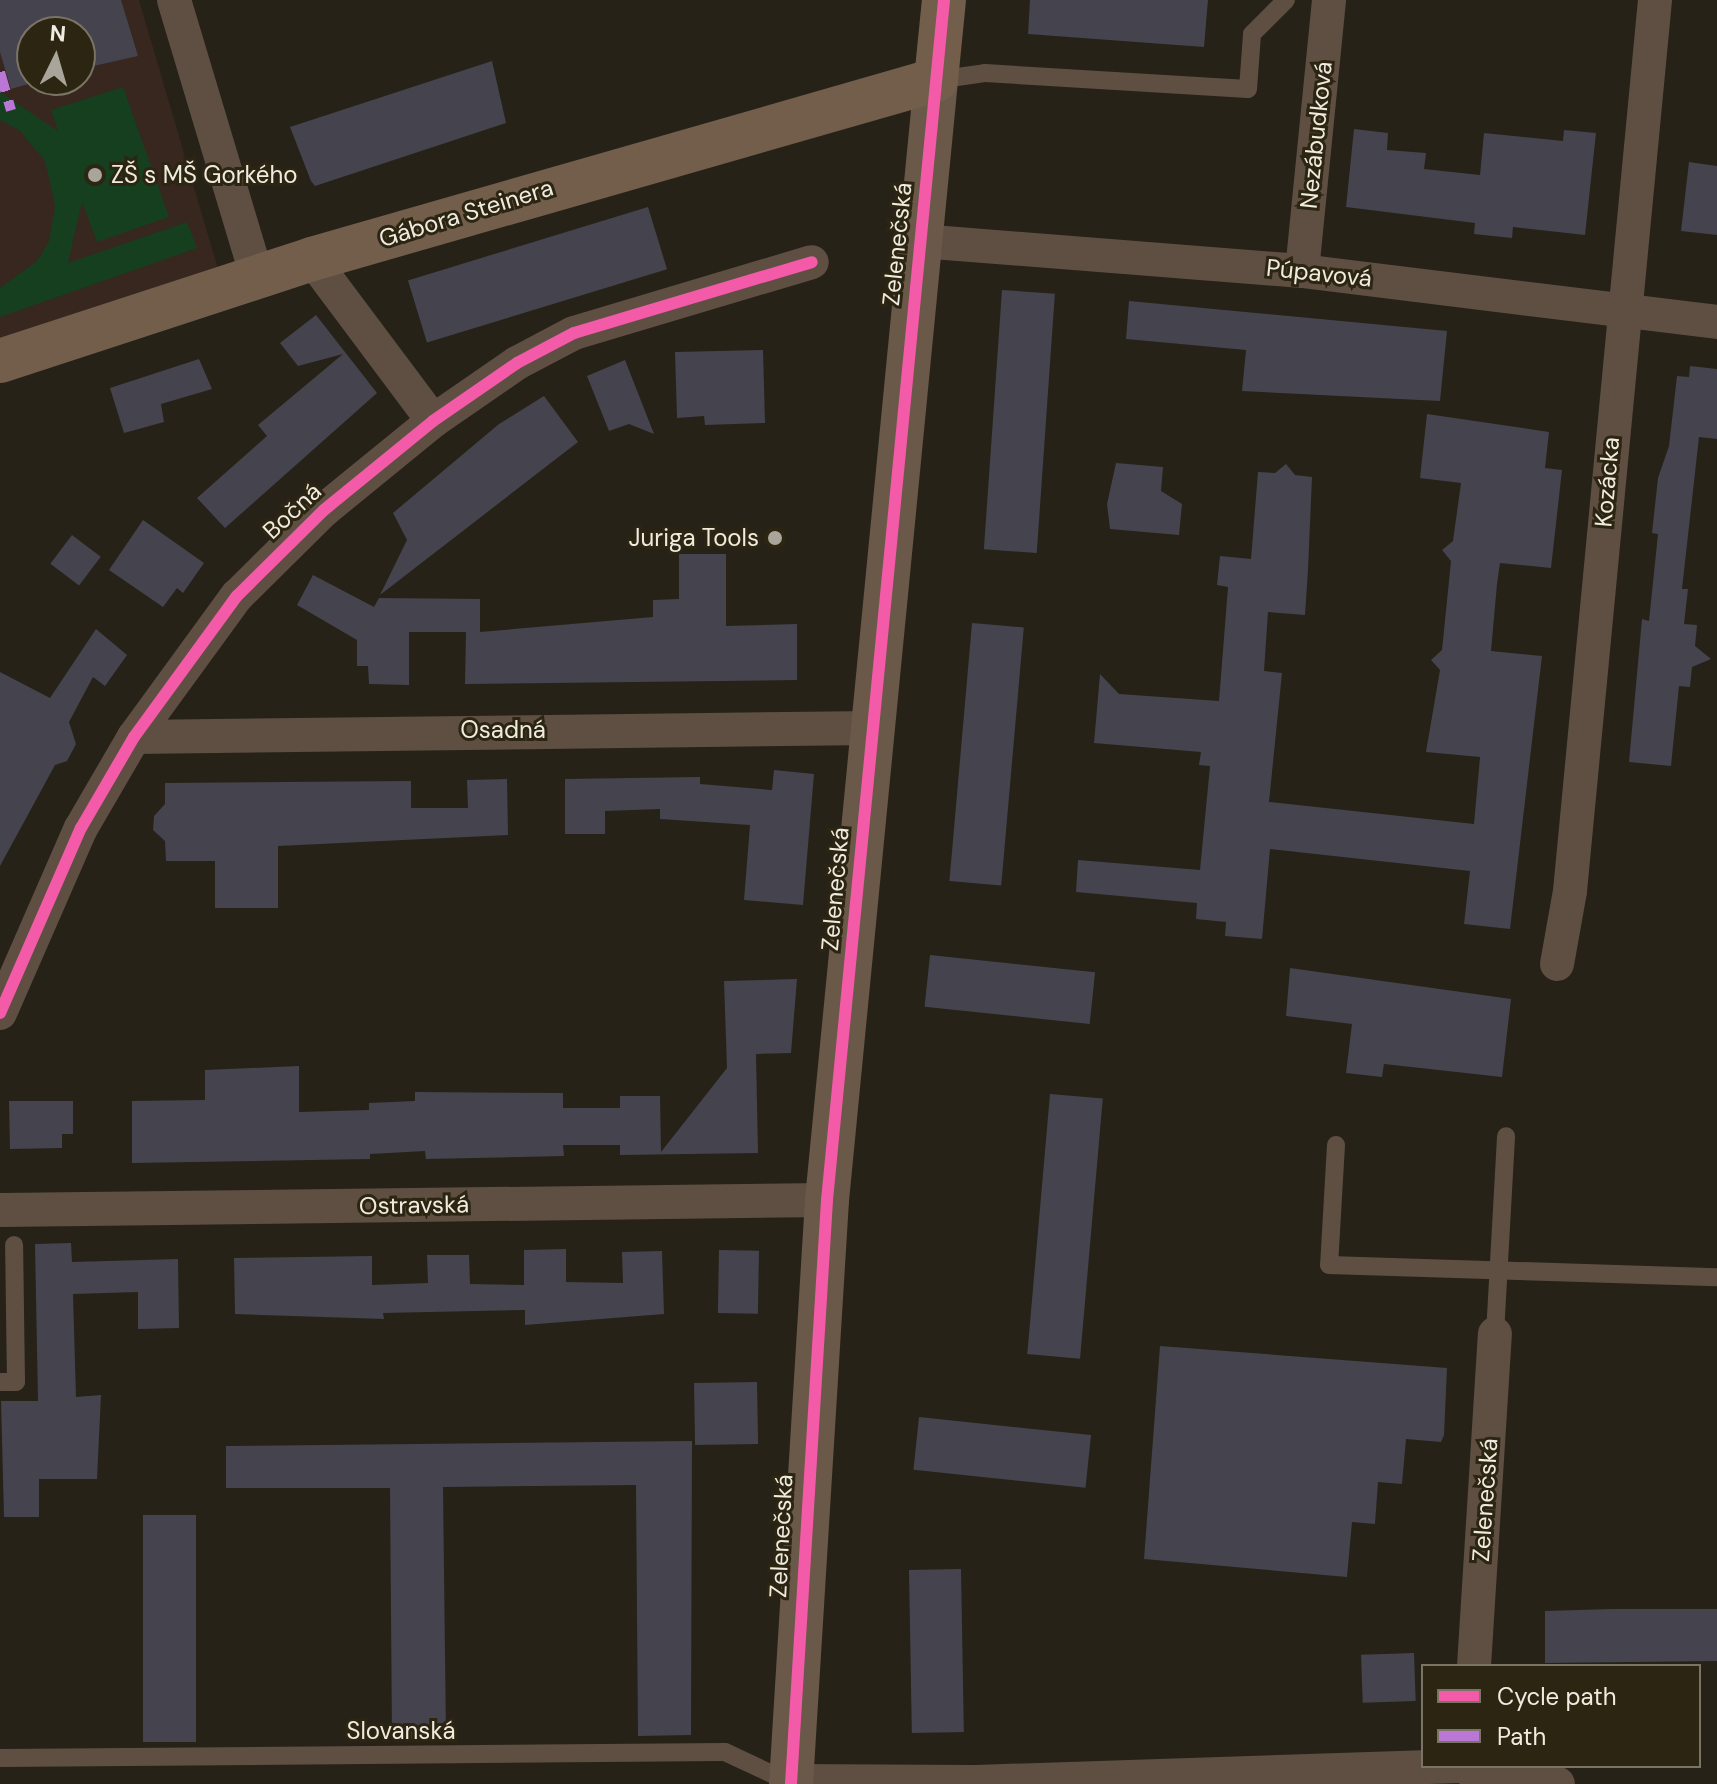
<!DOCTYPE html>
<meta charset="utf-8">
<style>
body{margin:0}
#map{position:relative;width:1717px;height:1784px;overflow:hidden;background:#262218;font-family:"DM Sans",sans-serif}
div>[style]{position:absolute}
.education>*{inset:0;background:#37271f}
.green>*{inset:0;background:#153f1e}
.building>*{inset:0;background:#45434d;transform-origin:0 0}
.lane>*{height:18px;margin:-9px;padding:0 9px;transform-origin:9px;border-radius:9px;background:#5e4f42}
.street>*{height:34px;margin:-17px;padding:0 17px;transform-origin:17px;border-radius:17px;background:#5e4f42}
.secondary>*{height:44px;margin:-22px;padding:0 22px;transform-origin:22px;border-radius:22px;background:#6a5848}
.primary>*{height:44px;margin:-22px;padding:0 22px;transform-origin:22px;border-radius:22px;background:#725e4b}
.quiet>*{height:10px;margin-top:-5px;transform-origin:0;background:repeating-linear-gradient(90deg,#ba77d6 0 20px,transparent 0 30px)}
.cycleway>*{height:12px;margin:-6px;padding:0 6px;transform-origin:6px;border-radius:6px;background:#f35aa7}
.dots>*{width:22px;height:22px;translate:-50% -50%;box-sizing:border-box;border:4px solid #2c2512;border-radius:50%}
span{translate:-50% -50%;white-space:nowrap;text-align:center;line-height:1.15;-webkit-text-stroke:6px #2c2512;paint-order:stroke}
.street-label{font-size:24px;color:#f0ebe0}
.poi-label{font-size:24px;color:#f0ebe0}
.left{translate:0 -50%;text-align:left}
.right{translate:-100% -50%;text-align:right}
.legend{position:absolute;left:1421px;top:1664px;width:280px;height:104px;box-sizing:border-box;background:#2c2512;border:2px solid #7a7464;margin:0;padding:10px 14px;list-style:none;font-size:24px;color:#f0ebe0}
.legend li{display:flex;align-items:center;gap:16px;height:40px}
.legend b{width:40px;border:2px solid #7a7464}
.north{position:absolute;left:16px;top:16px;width:80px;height:80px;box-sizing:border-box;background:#2c2512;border:2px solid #7a7464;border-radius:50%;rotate:5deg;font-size:22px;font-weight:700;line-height:32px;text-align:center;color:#f0ebe0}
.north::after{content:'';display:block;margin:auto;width:28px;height:36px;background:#a9a59a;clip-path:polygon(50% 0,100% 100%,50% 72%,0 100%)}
</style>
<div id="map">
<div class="education">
<i style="clip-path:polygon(evenodd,0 0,139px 0,218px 269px,0 340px,0 0,32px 32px,80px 32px,80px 80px,32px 80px,32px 32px)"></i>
</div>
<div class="green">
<i style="clip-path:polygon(123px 87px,169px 217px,97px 242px,82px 202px,68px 263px,187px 222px,197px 248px,0 317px,0 288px,37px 261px,49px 241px,55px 206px,45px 161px,19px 130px,0 120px,0 92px,58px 131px,51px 110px)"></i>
</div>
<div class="building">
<i style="clip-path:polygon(0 0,121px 0,138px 56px,80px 69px,80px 32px,32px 32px,32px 80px,42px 80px,11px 89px,0 52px)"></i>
<i style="clip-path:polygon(1030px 0,1208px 0,1204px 47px,1028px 34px)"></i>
<i style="clip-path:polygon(492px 61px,506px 123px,315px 186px,311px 181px,290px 127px)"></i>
<i style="clip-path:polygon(1354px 129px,1388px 133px,1387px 150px,1426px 153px,1424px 169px,1480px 175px,1484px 133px,1563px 141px,1564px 130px,1596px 133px,1585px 235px,1513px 227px,1512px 238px,1474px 234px,1475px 223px,1346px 207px)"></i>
<i style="clip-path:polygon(1689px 162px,1717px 166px,1717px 235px,1681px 231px)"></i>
<i style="left:648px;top:207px;width:65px;height:251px;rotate:73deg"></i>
<i style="left:1002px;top:290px;width:53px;height:260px;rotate:4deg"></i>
<i style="clip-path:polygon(1129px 301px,1447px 331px,1440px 401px,1242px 391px,1246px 350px,1126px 339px)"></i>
<i style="clip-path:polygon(316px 315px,377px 393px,225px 528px,197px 498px,267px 436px,258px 425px,343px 354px,298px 366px,280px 343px)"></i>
<i style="clip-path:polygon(763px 350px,765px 423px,705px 425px,704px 416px,677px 418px,675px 352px)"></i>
<i style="clip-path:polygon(199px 359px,212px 389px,161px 404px,164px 422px,124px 433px,110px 388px)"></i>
<i style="clip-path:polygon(625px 360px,654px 434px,629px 424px,609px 431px,587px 376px)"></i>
<i style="clip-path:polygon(1690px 366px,1717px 369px,1717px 439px,1699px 437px,1682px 589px,1688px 589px,1684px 624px,1697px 625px,1695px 646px,1711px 659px,1692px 667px,1690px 687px,1679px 686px,1671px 766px,1629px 762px,1642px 619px,1649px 621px,1658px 534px,1652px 533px,1658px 478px,1669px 446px,1677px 376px,1689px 377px)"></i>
<i style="clip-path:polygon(544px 396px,578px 442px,380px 595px,407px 540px,393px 513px,499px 424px)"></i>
<i style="clip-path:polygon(1427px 414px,1549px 432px,1545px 468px,1562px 470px,1551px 568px,1500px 563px,1497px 584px,1491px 651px,1542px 656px,1510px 929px,1464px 924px,1470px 871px,1270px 849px,1262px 939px,1225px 936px,1226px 922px,1196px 919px,1197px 903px,1076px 892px,1078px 860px,1200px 870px,1210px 766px,1199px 765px,1201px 752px,1094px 743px,1100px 674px,1119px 694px,1219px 701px,1228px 587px,1217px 585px,1220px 556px,1251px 559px,1258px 472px,1275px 473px,1286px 464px,1295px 475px,1312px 477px,1308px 570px,1305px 615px,1268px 612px,1264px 671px,1282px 673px,1269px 802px,1474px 824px,1480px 757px,1426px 752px,1440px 670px,1431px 660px,1442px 650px,1451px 561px,1442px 550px,1453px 541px,1461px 483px,1420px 478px)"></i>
<i style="clip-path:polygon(1116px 463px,1163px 467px,1161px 491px,1182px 504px,1179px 535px,1110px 529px,1107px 504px)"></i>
<i style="clip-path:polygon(143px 520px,204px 563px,183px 593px,177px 588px,163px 607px,109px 570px)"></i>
<i style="left:72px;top:535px;width:36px;height:36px;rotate:37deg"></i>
<i style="clip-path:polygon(679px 554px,726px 554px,726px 626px,797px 624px,797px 680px,465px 684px,466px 632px,409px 632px,409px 685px,369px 684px,368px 666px,357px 666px,357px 640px,297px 605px,313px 575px,374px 607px,379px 598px,480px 599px,480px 632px,653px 617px,653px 600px,679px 599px)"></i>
<i style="left:972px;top:623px;width:52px;height:259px;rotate:5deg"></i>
<i style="clip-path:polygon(96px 629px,127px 655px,105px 686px,93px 677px,69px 722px,76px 744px,67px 761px,55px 765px,0 866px,0 672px,50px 698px)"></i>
<i style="clip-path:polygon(774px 770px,814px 774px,803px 905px,744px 900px,750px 825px,660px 819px,660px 809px,605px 811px,605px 834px,565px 834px,565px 779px,700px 777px,700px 784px,772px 790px)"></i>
<i style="clip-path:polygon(507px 779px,508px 835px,278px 846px,278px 908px,215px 908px,215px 861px,166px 861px,165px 841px,153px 830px,154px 816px,165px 804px,165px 783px,411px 781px,411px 808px,468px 808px,467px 780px)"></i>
<i style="left:930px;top:955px;width:166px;height:52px;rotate:6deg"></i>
<i style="clip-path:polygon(1290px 968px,1511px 999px,1502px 1077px,1384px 1064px,1382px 1077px,1346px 1073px,1352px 1024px,1286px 1016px)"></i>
<i style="clip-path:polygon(797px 979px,791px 1053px,756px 1054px,758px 1153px,620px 1155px,620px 1145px,563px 1145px,564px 1156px,426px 1159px,425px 1151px,370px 1154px,370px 1159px,132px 1163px,132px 1101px,205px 1100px,205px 1070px,299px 1066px,299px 1112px,369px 1110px,369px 1103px,415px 1101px,415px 1092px,563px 1093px,563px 1108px,620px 1108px,620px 1096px,660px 1096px,661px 1152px,727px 1068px,724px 981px)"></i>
<i style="left:1050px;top:1094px;width:53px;height:261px;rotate:5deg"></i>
<i style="clip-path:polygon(9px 1101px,73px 1101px,73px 1134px,62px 1134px,62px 1148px,10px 1149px)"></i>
<i style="clip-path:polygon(71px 1243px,72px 1262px,178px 1259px,179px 1328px,138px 1329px,138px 1292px,73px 1294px,76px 1397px,101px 1395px,97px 1479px,39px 1479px,39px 1517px,4px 1517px,1px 1401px,38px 1401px,35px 1244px)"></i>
<i style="clip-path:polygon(566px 1249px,566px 1282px,623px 1283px,622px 1252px,662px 1251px,664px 1314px,525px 1325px,525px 1310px,383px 1313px,384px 1319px,235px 1314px,234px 1258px,372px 1256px,372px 1285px,428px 1283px,427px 1255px,469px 1255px,470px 1284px,524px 1285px,524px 1250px)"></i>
<i style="left:719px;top:1250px;width:40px;height:63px;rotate:1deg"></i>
<i style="clip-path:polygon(1160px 1346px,1447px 1368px,1444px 1435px,1441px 1442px,1406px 1439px,1402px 1484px,1378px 1482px,1375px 1524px,1352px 1522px,1347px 1577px,1144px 1559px)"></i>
<i style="left:757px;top:1382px;width:62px;height:63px;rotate:89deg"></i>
<i style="left:919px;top:1417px;width:173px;height:53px;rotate:6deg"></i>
<i style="clip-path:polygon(692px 1441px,691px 1735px,638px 1736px,636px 1485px,443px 1487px,446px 1739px,392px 1739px,390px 1488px,226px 1488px,226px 1446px)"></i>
<i style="left:143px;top:1515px;width:53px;height:227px"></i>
<i style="left:961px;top:1569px;width:163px;height:52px;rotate:89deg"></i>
<i style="clip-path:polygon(1612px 1609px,1717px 1609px,1717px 1661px,1545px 1663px,1545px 1611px)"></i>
<i style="left:1414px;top:1653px;width:48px;height:53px;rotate:88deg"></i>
</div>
<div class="lane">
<i style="left:936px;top:80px;width:49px;rotate:-8.1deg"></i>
<i style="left:985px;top:73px;width:263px;rotate:3.5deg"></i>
<i style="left:1248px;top:89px;width:55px;rotate:-85.8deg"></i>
<i style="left:1252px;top:34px;width:48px;rotate:-45deg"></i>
<i style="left:1336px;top:1145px;width:120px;rotate:93.3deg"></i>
<i style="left:1329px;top:1265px;width:388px;rotate:1.8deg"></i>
<i style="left:1495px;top:1334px;width:198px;rotate:-86.8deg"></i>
<i style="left:0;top:1382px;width:16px"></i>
<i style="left:16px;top:1382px;width:137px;rotate:-90.8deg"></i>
<i style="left:0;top:1758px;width:725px;rotate:-0.47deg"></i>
<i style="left:725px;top:1752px;width:71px;rotate:25.1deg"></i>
</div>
<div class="street">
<i style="left:174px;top:0;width:288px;rotate:73.3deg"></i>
<i style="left:920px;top:241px;width:383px;rotate:4.5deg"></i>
<i style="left:1302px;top:271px;width:418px;rotate:7deg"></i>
<i style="left:312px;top:259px;width:202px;rotate:53.2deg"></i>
<i style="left:1302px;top:271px;width:272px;rotate:-84.3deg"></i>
<i style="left:134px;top:737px;width:739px;rotate:-0.7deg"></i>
<i style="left:1557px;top:964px;width:74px;rotate:-79.9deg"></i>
<i style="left:1570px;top:891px;width:895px;rotate:-84.55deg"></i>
<i style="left:0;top:1013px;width:202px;rotate:-66.4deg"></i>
<i style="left:81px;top:828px;width:105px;rotate:-59.8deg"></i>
<i style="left:134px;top:737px;width:175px;rotate:-53.9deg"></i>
<i style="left:237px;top:596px;width:122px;rotate:-44.7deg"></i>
<i style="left:324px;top:510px;width:141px;rotate:-39.2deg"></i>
<i style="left:433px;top:421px;width:102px;rotate:-34.6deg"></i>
<i style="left:517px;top:363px;width:64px;rotate:-27.8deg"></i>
<i style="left:574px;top:333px;width:248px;rotate:-16.6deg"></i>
<i style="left:0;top:1210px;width:827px;rotate:-0.69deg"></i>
<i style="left:1474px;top:1666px;width:333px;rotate:-86.4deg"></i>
<i style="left:1468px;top:1769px;width:69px;rotate:4.1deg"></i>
<i style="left:1537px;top:1774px;width:23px;rotate:25deg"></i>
<i style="left:791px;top:1781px;width:185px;rotate:0.3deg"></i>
<i style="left:976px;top:1782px;width:492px;rotate:-1.9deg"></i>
</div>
<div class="secondary">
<i style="left:791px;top:1784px;width:585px;rotate:-86.47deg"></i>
<i style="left:827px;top:1200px;width:1125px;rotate:-84.44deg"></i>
</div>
<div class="primary">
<i style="left:0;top:361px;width:328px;rotate:-18.1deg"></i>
<i style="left:312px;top:259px;width:649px;rotate:-16.01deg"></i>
<i style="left:936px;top:80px;width:80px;rotate:-84.3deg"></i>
</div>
<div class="quiet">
<i style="left:0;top:72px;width:40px;rotate:74deg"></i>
</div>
<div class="cycleway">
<i style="left:0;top:1013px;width:202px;rotate:-66.4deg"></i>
<i style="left:81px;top:828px;width:105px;rotate:-59.8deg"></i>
<i style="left:134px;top:737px;width:175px;rotate:-53.9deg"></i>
<i style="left:237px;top:596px;width:122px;rotate:-44.7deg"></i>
<i style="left:324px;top:510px;width:141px;rotate:-39.2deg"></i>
<i style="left:433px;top:421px;width:102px;rotate:-34.6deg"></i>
<i style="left:517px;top:363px;width:64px;rotate:-27.8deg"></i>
<i style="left:574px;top:333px;width:248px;rotate:-16.6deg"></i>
<i style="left:791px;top:1784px;width:585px;rotate:-86.47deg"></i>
<i style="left:827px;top:1200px;width:1206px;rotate:-84.43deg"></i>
</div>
<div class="dots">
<i style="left:95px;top:175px;background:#a9a59a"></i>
<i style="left:775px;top:538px;background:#a9a59a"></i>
</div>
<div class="street-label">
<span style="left:1316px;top:135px;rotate:-84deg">Nezábudková</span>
<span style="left:466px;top:213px;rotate:-17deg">Gábora Steinera</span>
<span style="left:897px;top:244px;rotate:-84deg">Zelenečská</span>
<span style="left:1319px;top:273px;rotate:6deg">Púpavová</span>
<span style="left:1607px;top:482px;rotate:-85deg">Kozácka</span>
<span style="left:292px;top:511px;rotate:-43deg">Bočná</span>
<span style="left:503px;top:730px">Osadná</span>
<span style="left:835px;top:889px;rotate:-85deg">Zelenečská</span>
<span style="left:414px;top:1205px;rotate:-1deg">Ostravská</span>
<span style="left:1485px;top:1500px;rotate:-86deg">Zelenečská</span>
<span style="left:781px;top:1536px;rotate:-87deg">Zelenečská</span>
<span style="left:401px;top:1731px">Slovanská</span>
</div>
<div class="poi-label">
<span class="left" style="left:111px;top:175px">ZŠ s MŠ Gorkého</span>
<span class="right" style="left:759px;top:538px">Juriga Tools</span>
</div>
<ul class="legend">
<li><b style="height:10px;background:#f35aa7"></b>Cycle path</li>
<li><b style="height:10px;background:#ba77d6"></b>Path</li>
</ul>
<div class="north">N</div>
</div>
